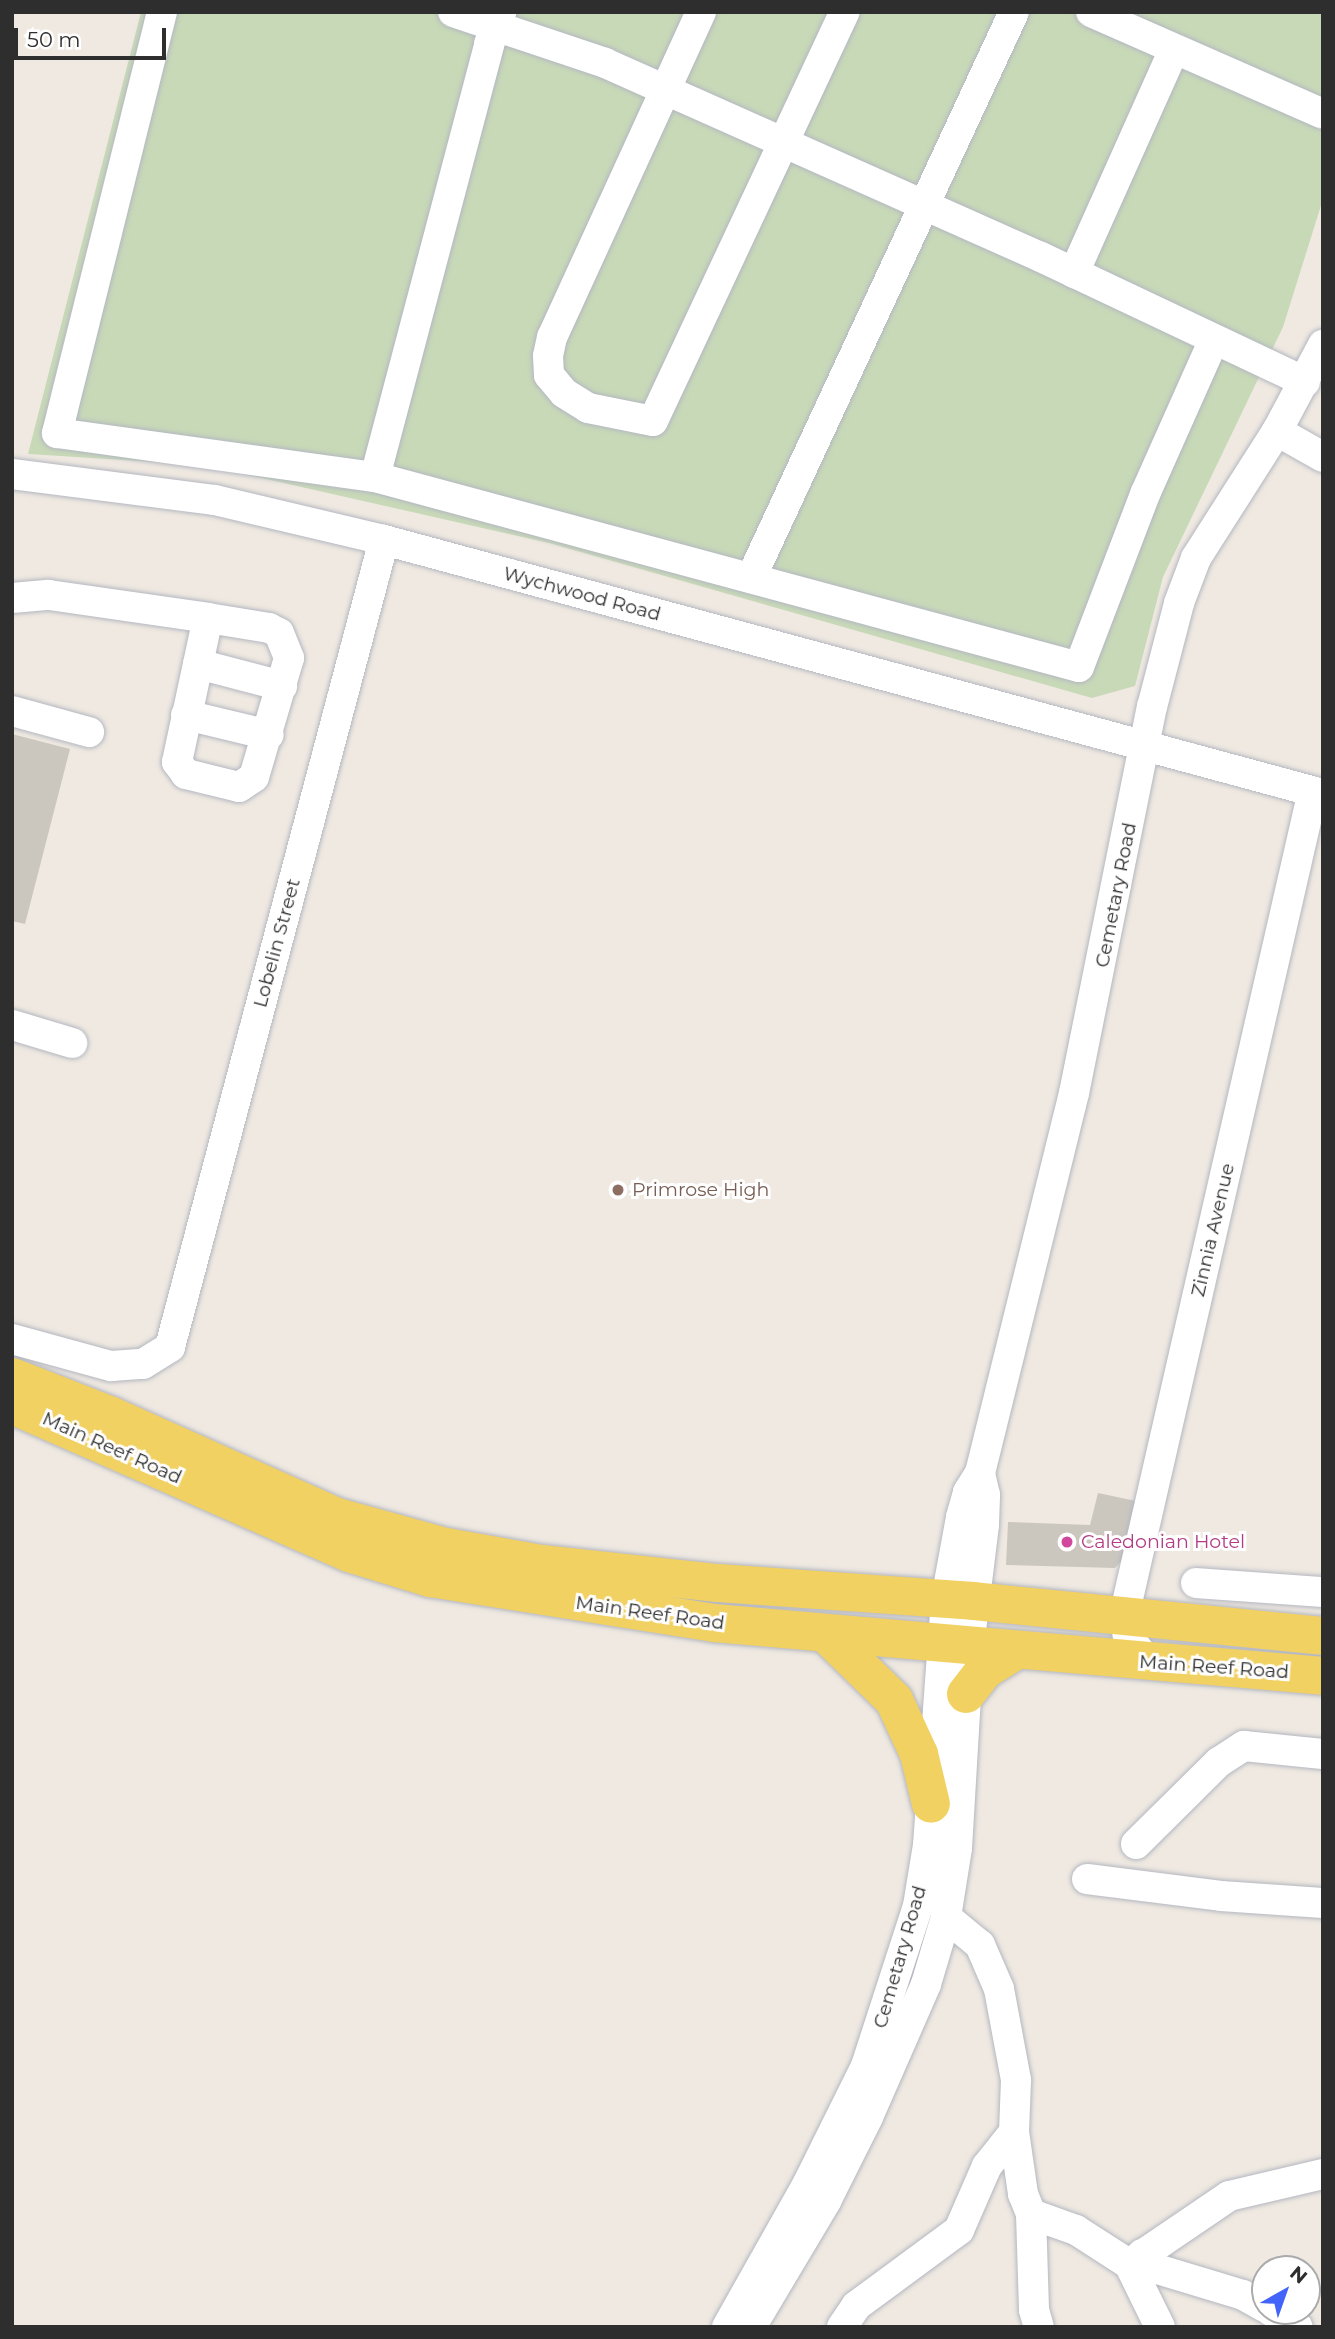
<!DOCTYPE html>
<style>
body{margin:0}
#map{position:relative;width:1335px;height:2339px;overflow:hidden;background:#efe9e1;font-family:Montserrat,sans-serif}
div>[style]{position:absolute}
.cemetery>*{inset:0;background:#c8d9b8}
.building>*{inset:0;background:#cbc7bf}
.roads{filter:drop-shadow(0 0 2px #b4b7c1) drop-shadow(0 0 2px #b4b7c1)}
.minor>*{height:30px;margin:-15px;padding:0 15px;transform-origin:15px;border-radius:15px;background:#fff}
.major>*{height:38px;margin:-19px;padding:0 19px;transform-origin:19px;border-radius:19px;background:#f2d163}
.dots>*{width:19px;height:19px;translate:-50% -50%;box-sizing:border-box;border:4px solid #fff;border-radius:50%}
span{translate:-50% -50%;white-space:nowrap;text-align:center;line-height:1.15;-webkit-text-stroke:6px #fff;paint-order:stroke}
.street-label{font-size:19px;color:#2e2e2e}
.education-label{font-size:19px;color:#785e54}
.left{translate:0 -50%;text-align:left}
.hotel-label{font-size:19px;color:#b23c85}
.frame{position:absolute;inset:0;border:14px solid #2e2e2e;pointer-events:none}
.north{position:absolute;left:1251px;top:2255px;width:70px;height:70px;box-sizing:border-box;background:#fff;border:2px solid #ababab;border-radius:50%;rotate:40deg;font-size:19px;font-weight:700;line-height:28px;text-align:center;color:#2e2e2e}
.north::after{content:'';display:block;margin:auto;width:24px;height:32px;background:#4264fb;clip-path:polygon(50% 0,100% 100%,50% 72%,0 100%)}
.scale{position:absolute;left:14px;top:28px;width:152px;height:32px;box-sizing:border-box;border:4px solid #2e2e2e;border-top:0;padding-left:9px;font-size:21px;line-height:24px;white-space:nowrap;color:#2e2e2e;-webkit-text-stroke:5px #fff;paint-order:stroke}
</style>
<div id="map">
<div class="cemetery">
<i style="clip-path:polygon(141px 12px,1323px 12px,1323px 199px,1283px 327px,1163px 577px,1135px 686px,1092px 698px,549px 543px,204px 465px,28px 454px)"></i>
</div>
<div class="building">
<i style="clip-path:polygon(12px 734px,70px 749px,25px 924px,12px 921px)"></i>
<i style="clip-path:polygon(1098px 1493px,1136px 1501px,1123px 1559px,1115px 1568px,1006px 1565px,1008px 1522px,1090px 1525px)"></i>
</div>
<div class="roads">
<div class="minor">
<i style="left:162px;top:12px;width:434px;rotate:104deg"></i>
<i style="left:57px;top:433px;width:321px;rotate:7.9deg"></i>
<i style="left:375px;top:477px;width:729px;rotate:15.1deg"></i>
<i style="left:1079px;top:667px;width:187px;rotate:-69.1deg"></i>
<i style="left:1146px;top:492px;width:167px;rotate:-66deg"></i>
<i style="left:453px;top:12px;width:160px;rotate:18.5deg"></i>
<i style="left:605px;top:63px;width:477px;rotate:24deg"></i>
<i style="left:1041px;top:257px;width:292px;rotate:25.3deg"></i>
<i style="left:701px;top:12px;width:358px;rotate:114.6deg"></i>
<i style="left:552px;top:337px;width:19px;rotate:102deg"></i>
<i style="left:548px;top:356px;width:19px;rotate:87deg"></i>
<i style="left:549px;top:375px;width:23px;rotate:50deg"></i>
<i style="left:564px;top:393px;width:28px;rotate:32deg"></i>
<i style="left:588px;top:408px;width:66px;rotate:11.3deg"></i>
<i style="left:653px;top:421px;width:452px;rotate:-64.9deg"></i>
<i style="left:1091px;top:12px;width:253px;rotate:23.7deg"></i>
<i style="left:1074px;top:273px;width:245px;rotate:-65.9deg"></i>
<i style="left:1277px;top:431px;width:53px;rotate:29.5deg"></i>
<i style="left:12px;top:474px;width:205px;rotate:7.3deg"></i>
<i style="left:215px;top:500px;width:174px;rotate:13.3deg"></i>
<i style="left:384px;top:540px;width:973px;rotate:15.14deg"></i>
<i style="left:375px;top:477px;width:448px;rotate:-75.2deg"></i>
<i style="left:489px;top:44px;width:34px;rotate:-69deg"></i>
<i style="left:751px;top:578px;width:624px;rotate:-65.08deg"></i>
<i style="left:12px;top:598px;width:37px;rotate:-5deg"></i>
<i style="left:49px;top:595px;width:161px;rotate:8.2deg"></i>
<i style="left:208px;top:618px;width:62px;rotate:9.3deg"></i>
<i style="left:269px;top:628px;width:11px;rotate:27deg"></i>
<i style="left:279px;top:633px;width:27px;rotate:68deg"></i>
<i style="left:289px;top:658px;width:124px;rotate:106.4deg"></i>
<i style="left:254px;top:777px;width:18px;rotate:146deg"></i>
<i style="left:239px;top:787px;width:55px;rotate:-166.2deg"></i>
<i style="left:186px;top:774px;width:15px;rotate:-127deg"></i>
<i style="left:177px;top:762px;width:147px;rotate:-77.9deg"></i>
<i style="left:198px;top:664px;width:87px;rotate:14.7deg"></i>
<i style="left:12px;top:711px;width:80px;rotate:15.3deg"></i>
<i style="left:186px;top:715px;width:85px;rotate:13.5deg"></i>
<i style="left:12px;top:1025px;width:63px;rotate:16.7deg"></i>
<i style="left:12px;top:1339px;width:103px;rotate:15.3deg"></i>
<i style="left:111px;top:1366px;width:32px;rotate:-4deg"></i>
<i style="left:143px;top:1364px;width:32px;rotate:-32deg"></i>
<i style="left:170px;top:1347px;width:835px;rotate:-75.15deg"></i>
<i style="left:1196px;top:1583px;width:127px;rotate:4.1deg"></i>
<i style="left:1148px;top:1662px;width:33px;rotate:-128deg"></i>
<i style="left:1128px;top:1636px;width:20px;rotate:-101deg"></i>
<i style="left:1124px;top:1616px;width:846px;rotate:-77.1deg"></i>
<i style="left:1136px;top:1844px;width:117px;rotate:-44.7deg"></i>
<i style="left:1219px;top:1762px;width:30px;rotate:-33deg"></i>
<i style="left:1244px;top:1746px;width:79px;rotate:5.8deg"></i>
<i style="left:1087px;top:1879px;width:135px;rotate:7.2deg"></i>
<i style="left:1221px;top:1896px;width:102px;rotate:3.9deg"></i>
<i style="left:946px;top:1917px;width:44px;rotate:39.5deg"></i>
<i style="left:980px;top:1945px;width:48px;rotate:66.6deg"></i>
<i style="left:999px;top:1989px;width:93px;rotate:79.4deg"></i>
<i style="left:1016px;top:2080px;width:52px;rotate:92.2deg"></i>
<i style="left:1014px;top:2132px;width:63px;rotate:81.7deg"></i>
<i style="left:1023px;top:2194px;width:22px;rotate:68deg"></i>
<i style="left:1031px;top:2214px;width:48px;rotate:19.6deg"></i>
<i style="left:1076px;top:2230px;width:63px;rotate:32.7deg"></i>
<i style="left:1129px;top:2264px;width:121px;rotate:-34.2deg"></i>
<i style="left:1229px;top:2196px;width:97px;rotate:-13.2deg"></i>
<i style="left:1031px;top:2214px;width:96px;rotate:88.2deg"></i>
<i style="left:1034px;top:2310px;width:18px;rotate:74deg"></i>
<i style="left:1142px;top:2254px;width:21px;rotate:45deg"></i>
<i style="left:1157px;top:2269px;width:90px;rotate:16.8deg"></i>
<i style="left:1243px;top:2295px;width:25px;rotate:29deg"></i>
<i style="left:1129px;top:2264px;width:70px;rotate:63.8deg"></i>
<i style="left:1271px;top:2311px;width:31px;rotate:31deg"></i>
<i style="left:727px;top:2327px;width:165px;rotate:-60.6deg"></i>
<i style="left:808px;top:2183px;width:131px;rotate:-63.6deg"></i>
<i style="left:866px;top:2066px;width:168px;rotate:-72deg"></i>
<i style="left:918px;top:1906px;width:62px;rotate:-80.7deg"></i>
<i style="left:928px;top:1845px;width:247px;rotate:-85.8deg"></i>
<i style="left:946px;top:1599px;width:83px;rotate:-79.6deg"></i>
<i style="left:961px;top:1517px;width:26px;rotate:-74deg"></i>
<i style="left:968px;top:1492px;width:22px;rotate:-58deg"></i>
<i style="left:980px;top:1473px;width:391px;rotate:-76.1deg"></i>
<i style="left:1074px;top:1093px;width:394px;rotate:-78.6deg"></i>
<i style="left:1152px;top:707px;width:107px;rotate:-75.4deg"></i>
<i style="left:1179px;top:603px;width:48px;rotate:-69.3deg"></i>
<i style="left:1196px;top:558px;width:151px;rotate:-57.5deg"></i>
<i style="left:1277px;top:431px;width:98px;rotate:-61.9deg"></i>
<i style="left:751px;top:2327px;width:147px;rotate:-59.2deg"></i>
<i style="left:826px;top:2201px;width:94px;rotate:-63.4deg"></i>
<i style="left:868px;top:2117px;width:145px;rotate:-66.4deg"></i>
<i style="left:926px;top:1984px;width:70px;rotate:-73.4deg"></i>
<i style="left:946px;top:1917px;width:70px;rotate:-80.9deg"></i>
<i style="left:957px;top:1848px;width:201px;rotate:-86.6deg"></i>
<i style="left:969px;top:1647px;width:123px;rotate:-83deg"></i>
<i style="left:984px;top:1525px;width:30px;rotate:-88deg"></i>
<i style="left:985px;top:1495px;width:23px;rotate:-103deg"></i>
<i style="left:842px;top:2327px;width:25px;rotate:-56deg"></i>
<i style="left:856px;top:2306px;width:128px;rotate:-36.4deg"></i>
<i style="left:959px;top:2230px;width:70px;rotate:-66.4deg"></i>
<i style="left:987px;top:2166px;width:43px;rotate:-51.5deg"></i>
</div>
<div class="major">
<i style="left:12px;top:1377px;width:107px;rotate:21.3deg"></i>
<i style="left:112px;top:1416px;width:243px;rotate:24.2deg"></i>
<i style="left:334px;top:1516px;width:116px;rotate:15.5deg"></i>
<i style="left:446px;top:1547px;width:97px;rotate:10deg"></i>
<i style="left:542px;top:1564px;width:177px;rotate:6.2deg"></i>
<i style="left:718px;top:1583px;width:256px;rotate:4deg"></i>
<i style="left:973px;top:1601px;width:352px;rotate:5.7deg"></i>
<i style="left:12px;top:1405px;width:368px;rotate:23.7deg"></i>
<i style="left:349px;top:1553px;width:85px;rotate:17.2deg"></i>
<i style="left:430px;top:1578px;width:288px;rotate:9deg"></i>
<i style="left:714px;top:1623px;width:611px;rotate:4.97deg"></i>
<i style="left:825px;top:1633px;width:96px;rotate:44.2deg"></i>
<i style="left:894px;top:1700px;width:60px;rotate:65.2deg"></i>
<i style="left:919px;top:1754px;width:51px;rotate:76.5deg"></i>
<i style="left:966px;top:1694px;width:31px;rotate:-52deg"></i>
<i style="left:985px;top:1670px;width:34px;rotate:-32deg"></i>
</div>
</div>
<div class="dots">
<i style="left:618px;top:1190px;background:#8d6e63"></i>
<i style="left:1067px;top:1542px;background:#d1479c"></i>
</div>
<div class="street-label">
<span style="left:582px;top:594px;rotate:15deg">Wychwood Road</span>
<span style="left:1116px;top:895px;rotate:-79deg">Cemetary Road</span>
<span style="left:277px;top:943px;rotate:-75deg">Lobelin Street</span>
<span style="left:1213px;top:1230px;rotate:-77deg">Zinnia Avenue</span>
<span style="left:112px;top:1448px;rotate:24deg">Main Reef Road</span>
<span style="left:650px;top:1613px;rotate:8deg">Main Reef Road</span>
<span style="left:1214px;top:1667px;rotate:4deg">Main Reef Road</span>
<span style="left:900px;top:1957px;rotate:-74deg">Cemetary Road</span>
</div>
<div class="education-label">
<span class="left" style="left:632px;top:1190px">Primrose High</span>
</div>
<div class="hotel-label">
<span class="left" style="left:1081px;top:1542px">Caledonian Hotel</span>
</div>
<div class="frame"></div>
<div class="north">N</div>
<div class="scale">50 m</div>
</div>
